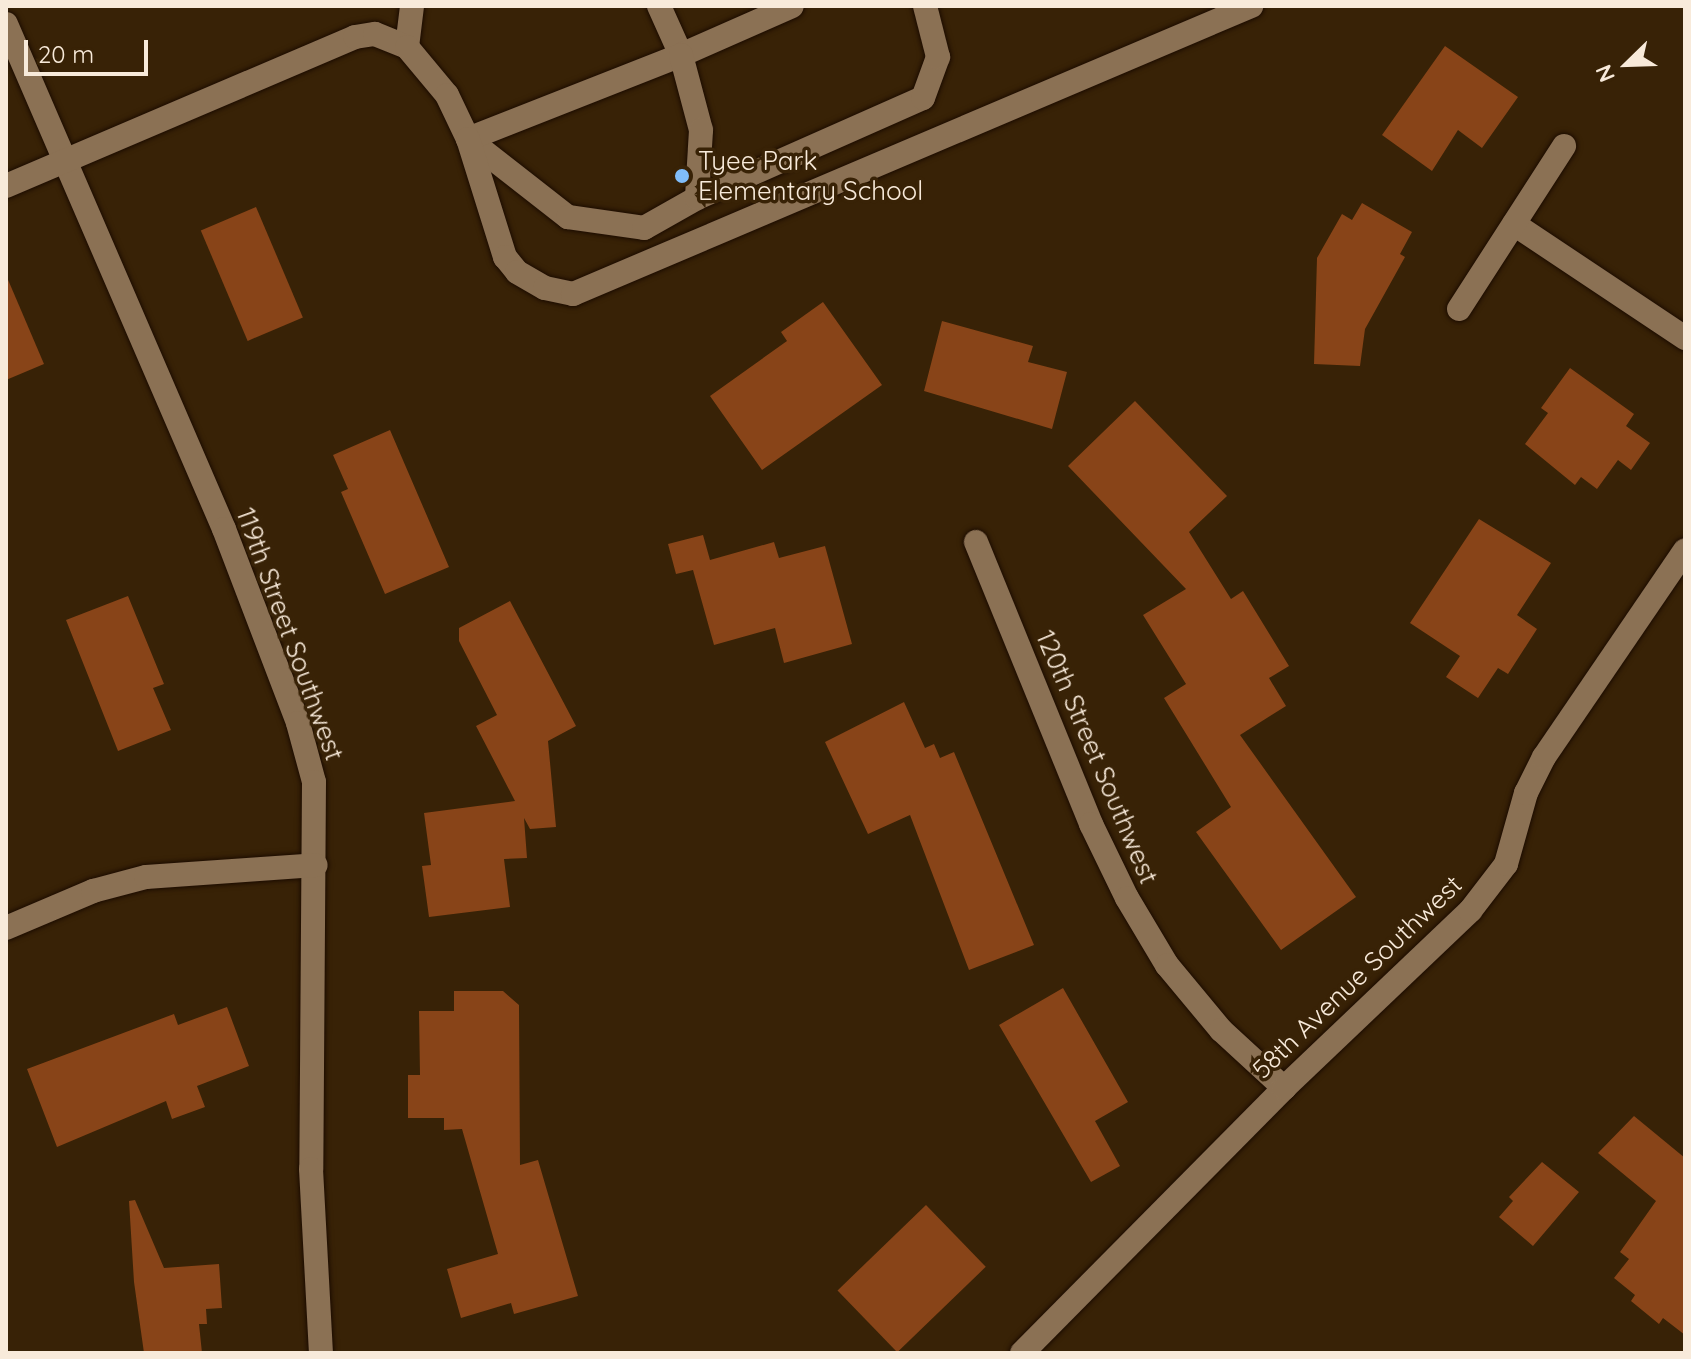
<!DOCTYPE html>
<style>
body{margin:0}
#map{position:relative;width:1691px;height:1359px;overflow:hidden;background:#382206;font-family:Quicksand,sans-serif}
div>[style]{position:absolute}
.building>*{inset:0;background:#884418;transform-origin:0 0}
.roads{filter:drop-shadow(0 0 2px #1c0c00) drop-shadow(0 0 2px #1c0c00)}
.minor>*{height:24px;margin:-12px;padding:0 12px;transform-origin:12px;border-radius:12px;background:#8b7154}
.dots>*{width:22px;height:22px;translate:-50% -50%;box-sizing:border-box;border:4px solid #382206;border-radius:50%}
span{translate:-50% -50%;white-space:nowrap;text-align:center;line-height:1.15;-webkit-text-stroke:7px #382206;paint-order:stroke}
.poi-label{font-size:26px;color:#f8eada}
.left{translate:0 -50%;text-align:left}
.street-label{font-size:26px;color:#f8eada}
.frame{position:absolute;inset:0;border:8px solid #f8eada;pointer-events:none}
.north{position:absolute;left:1587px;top:24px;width:80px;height:80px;-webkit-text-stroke:6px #382206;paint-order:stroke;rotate:247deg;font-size:22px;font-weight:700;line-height:32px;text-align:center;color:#f8eada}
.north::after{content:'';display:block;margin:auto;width:28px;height:36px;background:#f8eada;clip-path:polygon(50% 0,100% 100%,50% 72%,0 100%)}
.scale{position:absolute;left:24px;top:40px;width:124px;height:36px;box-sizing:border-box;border:4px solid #f8eada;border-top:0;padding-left:10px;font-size:24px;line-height:28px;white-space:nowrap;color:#f8eada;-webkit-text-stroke:6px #382206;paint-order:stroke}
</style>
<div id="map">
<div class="building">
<i style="clip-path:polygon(1445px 46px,1518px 97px,1482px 148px,1458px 130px,1432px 171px,1382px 135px)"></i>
<i style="clip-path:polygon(1362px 203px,1412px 232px,1400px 254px,1405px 257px,1365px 329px,1360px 366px,1314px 364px,1317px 258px,1342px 214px,1352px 220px)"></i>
<i style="left:256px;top:207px;width:120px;height:60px;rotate:67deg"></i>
<i style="clip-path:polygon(6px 275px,44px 364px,6px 380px)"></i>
<i style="clip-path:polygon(823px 302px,882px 385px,762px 470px,710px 396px,787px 341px,781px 332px)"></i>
<i style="clip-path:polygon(942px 321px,1033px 346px,1028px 362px,1067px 372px,1052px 429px,924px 391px)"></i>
<i style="clip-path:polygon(1570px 368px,1634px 414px,1626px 426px,1650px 443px,1631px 470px,1618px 460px,1597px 489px,1581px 477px,1575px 485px,1525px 444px,1548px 413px,1541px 408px)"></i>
<i style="clip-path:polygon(1135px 401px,1227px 496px,1189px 532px,1231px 599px,1243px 591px,1289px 666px,1269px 678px,1286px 706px,1240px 735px,1356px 897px,1281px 950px,1196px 832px,1231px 807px,1164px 698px,1186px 684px,1143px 615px,1186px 589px,1068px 466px)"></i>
<i style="clip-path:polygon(390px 430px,449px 567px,385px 594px,341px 492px,348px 489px,333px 455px)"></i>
<i style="clip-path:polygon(1479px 519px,1551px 563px,1517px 615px,1537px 629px,1508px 674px,1498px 668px,1478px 698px,1446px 677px,1460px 656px,1410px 623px)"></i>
<i style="clip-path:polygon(703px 535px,710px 560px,774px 542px,779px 558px,825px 546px,852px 644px,784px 663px,775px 628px,714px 645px,693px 570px,676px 574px,668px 544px)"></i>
<i style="clip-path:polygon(128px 596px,164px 684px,153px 688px,171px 730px,118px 751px,66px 620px)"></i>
<i style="clip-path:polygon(510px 601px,576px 726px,548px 741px,556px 827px,530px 829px,524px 818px,527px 858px,504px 859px,510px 907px,429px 917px,422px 866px,431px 865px,424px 813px,515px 801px,476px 726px,497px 715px,459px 641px,459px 628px)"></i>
<i style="clip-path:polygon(904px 702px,925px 748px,934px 744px,940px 758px,954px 752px,1034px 945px,969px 970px,910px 815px,868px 834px,825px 742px)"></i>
<i style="clip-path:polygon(1063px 988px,1128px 1102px,1095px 1121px,1120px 1166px,1091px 1182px,999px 1025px)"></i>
<i style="clip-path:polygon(454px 991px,503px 991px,519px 1005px,520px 1165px,538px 1160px,578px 1296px,514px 1314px,511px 1303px,461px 1318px,447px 1269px,498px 1254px,462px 1129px,444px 1130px,444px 1118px,408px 1118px,408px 1075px,420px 1075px,419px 1011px,454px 1011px)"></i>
<i style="clip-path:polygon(227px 1007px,249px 1066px,197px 1086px,205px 1107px,172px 1119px,166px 1101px,57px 1147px,27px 1069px,174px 1014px,178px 1025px)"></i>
<i style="clip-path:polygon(1634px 1116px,1685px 1158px,1685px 1335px,1663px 1318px,1659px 1324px,1631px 1301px,1635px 1295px,1614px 1278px,1629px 1259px,1620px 1252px,1656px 1201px,1598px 1153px)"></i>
<i style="clip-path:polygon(1542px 1162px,1579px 1192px,1533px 1246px,1499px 1217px,1513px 1201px,1509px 1197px)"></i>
<i style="clip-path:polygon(135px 1200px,164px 1268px,219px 1264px,222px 1308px,206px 1309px,207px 1324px,199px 1324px,202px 1353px,144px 1353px,134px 1282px,129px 1201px)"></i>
<i style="left:926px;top:1205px;width:86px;height:123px;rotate:46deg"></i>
</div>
<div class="roads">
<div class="minor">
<i style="left:659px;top:6px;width:54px;rotate:65.8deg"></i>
<i style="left:681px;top:55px;width:121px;rotate:-23.8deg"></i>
<i style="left:6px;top:24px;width:550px;rotate:66.65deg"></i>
<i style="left:224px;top:529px;width:208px;rotate:69.1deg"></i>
<i style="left:298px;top:723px;width:61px;rotate:74.8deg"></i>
<i style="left:314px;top:782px;width:387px;rotate:90.4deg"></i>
<i style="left:311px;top:1169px;width:184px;rotate:86.9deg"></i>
<i style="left:407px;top:47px;width:41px;rotate:-83deg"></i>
<i style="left:468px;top:139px;width:127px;rotate:38deg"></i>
<i style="left:568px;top:217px;width:77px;rotate:8.2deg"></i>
<i style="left:644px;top:228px;width:61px;rotate:-29.5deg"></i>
<i style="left:697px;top:198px;width:247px;rotate:-23.9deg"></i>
<i style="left:923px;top:98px;width:44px;rotate:-69.9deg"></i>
<i style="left:938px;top:57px;width:53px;rotate:-104.3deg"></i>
<i style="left:468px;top:139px;width:229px;rotate:-21.5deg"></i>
<i style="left:681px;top:55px;width:78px;rotate:75.1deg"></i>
<i style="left:701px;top:130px;width:68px;rotate:93.4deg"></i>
<i style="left:6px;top:186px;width:379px;rotate:-23.1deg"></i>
<i style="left:355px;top:37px;width:20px;rotate:-9deg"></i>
<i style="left:375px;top:34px;width:35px;rotate:22deg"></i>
<i style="left:407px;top:47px;width:62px;rotate:50.2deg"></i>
<i style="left:447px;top:95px;width:49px;rotate:64.5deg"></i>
<i style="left:468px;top:139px;width:124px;rotate:72.6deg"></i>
<i style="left:505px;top:257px;width:19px;rotate:51deg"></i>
<i style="left:517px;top:272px;width:32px;rotate:30deg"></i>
<i style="left:545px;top:288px;width:29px;rotate:12deg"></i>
<i style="left:573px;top:294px;width:737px;rotate:-23.01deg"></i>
<i style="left:1514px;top:224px;width:206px;rotate:33.7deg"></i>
<i style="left:1459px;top:309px;width:194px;rotate:-57.2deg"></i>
<i style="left:976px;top:542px;width:305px;rotate:67.8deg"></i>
<i style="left:1091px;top:824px;width:82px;rotate:64.1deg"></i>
<i style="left:1127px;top:898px;width:78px;rotate:59.2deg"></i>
<i style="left:1167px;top:965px;width:85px;rotate:50.3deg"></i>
<i style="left:1221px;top:1030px;width:86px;rotate:42.6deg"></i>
<i style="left:6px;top:928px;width:95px;rotate:-23deg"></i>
<i style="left:93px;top:891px;width:55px;rotate:-14.8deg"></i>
<i style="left:146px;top:877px;width:170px;rotate:-4deg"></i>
<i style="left:1022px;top:1353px;width:373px;rotate:-45.3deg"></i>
<i style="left:1284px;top:1088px;width:257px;rotate:-43.6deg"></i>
<i style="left:1470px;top:911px;width:59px;rotate:-52.5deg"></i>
<i style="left:1506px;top:864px;width:74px;rotate:-74.3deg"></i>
<i style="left:1526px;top:793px;width:40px;rotate:-63.4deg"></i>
<i style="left:1544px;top:757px;width:250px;rotate:-55.7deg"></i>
</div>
</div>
<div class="dots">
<i style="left:682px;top:176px;background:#80bdfa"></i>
</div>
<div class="poi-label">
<span class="left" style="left:698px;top:176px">Tyee Park<br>Elementary School</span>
</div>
<div class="street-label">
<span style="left:290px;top:634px;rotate:70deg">119th Street Southwest</span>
<span style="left:1097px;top:757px;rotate:67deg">120th Street Southwest</span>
<span style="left:1357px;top:977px;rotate:-44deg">58th Avenue Southwest</span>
</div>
<div class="frame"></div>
<div class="north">N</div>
<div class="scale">20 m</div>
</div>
